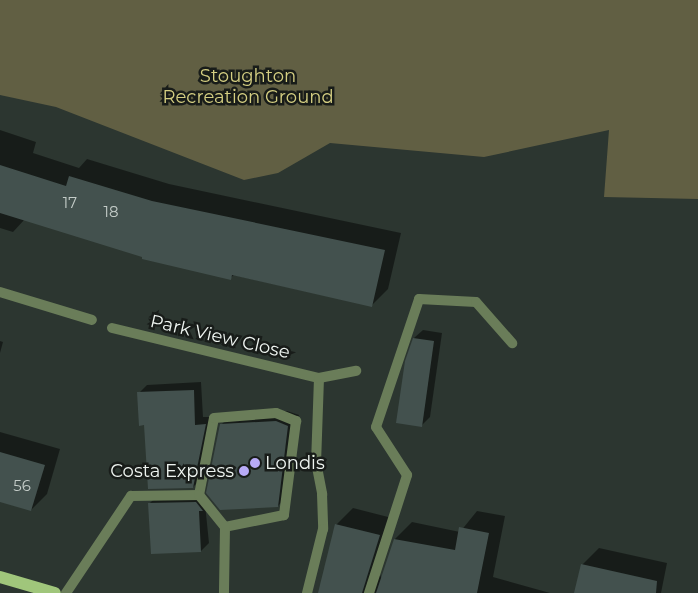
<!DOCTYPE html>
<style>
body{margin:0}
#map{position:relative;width:698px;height:593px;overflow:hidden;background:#2c3630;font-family:Montserrat,sans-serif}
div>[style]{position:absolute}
.green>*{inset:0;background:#615f43}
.shadow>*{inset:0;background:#0007}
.building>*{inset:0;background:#43514e}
.lane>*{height:10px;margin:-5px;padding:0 5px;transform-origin:5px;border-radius:5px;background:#6a7d59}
.street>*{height:10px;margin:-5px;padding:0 5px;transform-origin:5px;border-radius:5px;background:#6a7d59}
.primary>*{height:12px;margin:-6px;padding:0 6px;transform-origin:6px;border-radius:6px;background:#a0c67b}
.dots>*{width:14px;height:14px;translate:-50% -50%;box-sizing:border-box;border:2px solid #181c19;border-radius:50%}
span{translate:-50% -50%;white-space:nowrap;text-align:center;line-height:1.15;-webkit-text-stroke:5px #181c19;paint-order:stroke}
.number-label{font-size:15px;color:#c4ccc8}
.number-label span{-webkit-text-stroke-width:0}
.park-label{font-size:18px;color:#d5cf82}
.street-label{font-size:18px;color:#eff5f1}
.poi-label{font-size:18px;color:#eff5f1}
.left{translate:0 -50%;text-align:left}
.right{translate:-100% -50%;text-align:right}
</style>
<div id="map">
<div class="green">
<i style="clip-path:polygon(0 0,698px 0,698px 199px,604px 197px,609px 130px,484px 157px,330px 143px,278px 173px,244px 180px,56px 107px,0 95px)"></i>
</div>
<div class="shadow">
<i style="clip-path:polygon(0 130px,36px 142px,33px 153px,79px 168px,87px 159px,169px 184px,401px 233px,388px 289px,371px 306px,234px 275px,230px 278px,25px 219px,13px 232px,0 228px)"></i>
<i style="clip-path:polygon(423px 330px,442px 333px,430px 417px,422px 425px,414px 338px)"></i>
<i style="clip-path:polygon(0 341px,3px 342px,0 353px)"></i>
<i style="clip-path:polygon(201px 382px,203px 417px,213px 417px,201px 479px,193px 487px,146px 423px,139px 393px,147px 385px)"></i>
<i style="clip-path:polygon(287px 411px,299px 415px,288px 495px,278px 506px,221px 425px,232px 414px)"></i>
<i style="clip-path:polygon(0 432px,60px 449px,47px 494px,31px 510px,0 501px)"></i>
<i style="clip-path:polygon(204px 494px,209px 543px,201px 551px,150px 503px,158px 495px)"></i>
<i style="clip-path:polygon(353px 508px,396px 519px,379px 573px,382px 579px,395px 539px,412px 522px,460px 532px,477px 511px,505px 516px,493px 577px,550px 593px,319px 593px,336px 525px)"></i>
<i style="clip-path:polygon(599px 548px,667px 563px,661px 593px,576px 593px,582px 565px)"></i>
</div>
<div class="building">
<i style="clip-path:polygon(0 165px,66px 186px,69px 176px,152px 201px,385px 250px,372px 307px,232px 275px,231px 280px,142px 259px,142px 257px,0 213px)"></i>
<i style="clip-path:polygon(413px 338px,434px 341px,422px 427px,396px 423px,405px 361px)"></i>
<i style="clip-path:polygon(194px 390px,195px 425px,206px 424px,193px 488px,148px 489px,144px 425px,139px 426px,137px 392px)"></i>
<i style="clip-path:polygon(276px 421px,288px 426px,278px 507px,220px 510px,206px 493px,220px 424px)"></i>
<i style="clip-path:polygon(0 452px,45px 465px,31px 511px,0 502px)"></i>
<i style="clip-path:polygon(196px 502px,203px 511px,199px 511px,201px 552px,151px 554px,148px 503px)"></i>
<i style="clip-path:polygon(335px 524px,380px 535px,362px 593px,318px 593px)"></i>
<i style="clip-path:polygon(459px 527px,489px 533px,477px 593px,376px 593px,394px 539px,455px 550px)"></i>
<i style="clip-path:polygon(581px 564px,657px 581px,656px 593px,574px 593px)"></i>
</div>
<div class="lane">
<i style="left:199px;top:495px;width:78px;rotate:-79deg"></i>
<i style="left:214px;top:418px;width:62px;rotate:-4.6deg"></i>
<i style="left:276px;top:413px;width:22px;rotate:22deg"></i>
<i style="left:296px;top:421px;width:95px;rotate:97.3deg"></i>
<i style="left:284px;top:515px;width:60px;rotate:168.5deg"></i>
<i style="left:66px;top:593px;width:117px;rotate:-56.2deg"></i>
<i style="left:131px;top:496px;width:68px;rotate:-0.8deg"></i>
<i style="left:199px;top:495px;width:41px;rotate:50.9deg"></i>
<i style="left:225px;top:527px;width:66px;rotate:90.9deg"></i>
<i style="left:369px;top:593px;width:124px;rotate:-72.1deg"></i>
<i style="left:407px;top:475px;width:57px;rotate:-122.9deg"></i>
<i style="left:376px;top:427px;width:135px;rotate:-71.4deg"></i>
<i style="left:419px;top:299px;width:57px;rotate:3deg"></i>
<i style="left:476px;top:302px;width:55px;rotate:48.7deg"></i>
</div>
<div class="street">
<i style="left:0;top:292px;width:96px;rotate:16.9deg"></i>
<i style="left:112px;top:328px;width:213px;rotate:13.6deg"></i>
<i style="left:319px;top:378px;width:84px;rotate:92deg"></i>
<i style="left:316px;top:462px;width:33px;rotate:79deg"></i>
<i style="left:322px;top:494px;width:35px;rotate:88deg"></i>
<i style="left:323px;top:529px;width:66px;rotate:104deg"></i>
<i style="left:319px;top:378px;width:38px;rotate:-11deg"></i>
</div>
<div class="primary">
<i style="left:0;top:577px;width:57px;rotate:16.2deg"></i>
</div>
<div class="dots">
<i style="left:255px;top:463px;background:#b8abf7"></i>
<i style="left:244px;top:471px;background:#b8abf7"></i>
</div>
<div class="number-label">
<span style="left:70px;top:203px">17</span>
<span style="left:111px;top:212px">18</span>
<span style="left:22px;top:486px">56</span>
</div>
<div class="park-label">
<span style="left:248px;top:87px">Stoughton<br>Recreation Ground</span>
</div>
<div class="street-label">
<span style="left:220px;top:337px;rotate:13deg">Park View Close</span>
</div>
<div class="poi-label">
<span class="left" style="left:265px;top:463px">Londis</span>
<span class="right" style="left:234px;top:471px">Costa Express</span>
</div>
</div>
